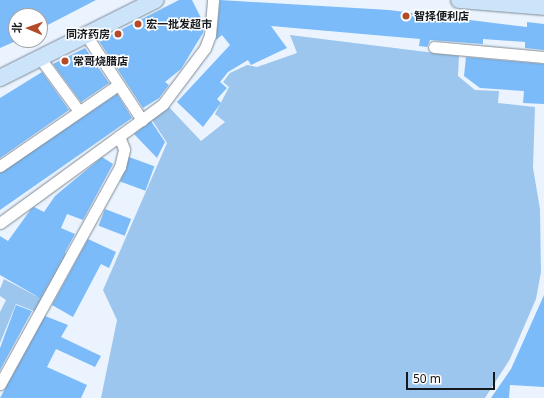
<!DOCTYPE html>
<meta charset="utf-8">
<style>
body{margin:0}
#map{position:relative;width:544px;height:398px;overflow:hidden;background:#ebf4fe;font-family:"Noto Sans","Noto Sans SC",sans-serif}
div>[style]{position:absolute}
.green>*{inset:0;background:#9dc6ee}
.building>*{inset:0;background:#7bbbf9;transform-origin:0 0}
.roads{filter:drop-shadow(0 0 1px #7f8994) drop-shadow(0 0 1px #7f8994)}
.minor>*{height:11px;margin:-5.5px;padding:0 5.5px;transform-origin:5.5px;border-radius:5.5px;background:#fff}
.secondary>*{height:16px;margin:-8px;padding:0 8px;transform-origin:8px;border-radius:8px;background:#cce4fa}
.dots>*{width:11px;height:11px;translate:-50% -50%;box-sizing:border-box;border:2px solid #fff;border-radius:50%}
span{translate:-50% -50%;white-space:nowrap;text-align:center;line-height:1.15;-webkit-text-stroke:3px #fff;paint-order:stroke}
.poi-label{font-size:11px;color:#15191d;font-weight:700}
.left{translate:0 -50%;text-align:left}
.right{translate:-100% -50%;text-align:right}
.north{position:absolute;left:8px;top:8px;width:40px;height:40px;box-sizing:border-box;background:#fff;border:1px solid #a1a3a5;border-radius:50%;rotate:272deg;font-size:11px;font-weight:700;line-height:16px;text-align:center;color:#15191d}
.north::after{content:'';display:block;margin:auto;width:14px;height:18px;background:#b34b29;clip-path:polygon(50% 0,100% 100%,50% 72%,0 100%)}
.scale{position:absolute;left:406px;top:372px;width:89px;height:18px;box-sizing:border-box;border:2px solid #15191d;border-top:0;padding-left:5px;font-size:12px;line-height:14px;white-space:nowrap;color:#15191d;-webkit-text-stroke:3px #fff;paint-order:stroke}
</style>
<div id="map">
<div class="green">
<i style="clip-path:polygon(290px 35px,459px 56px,458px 76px,475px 90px,499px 91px,498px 103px,535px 107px,533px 168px,540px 209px,541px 272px,536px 299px,510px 359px,485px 398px,101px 398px,117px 320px,103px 290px,167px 143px,152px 120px,167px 105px,201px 141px,225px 122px,215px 114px,229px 87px,223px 82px,230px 73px,247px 65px,257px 67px,297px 53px)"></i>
<i style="clip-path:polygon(48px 245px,69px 255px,39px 313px,16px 304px,0 343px,0 312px,6px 300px,0 296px,0 289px,4px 279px,36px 296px)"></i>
</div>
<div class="building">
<i style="clip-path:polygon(0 0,96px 0,40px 29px,40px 16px,16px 16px,16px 41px,0 48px)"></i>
<i style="clip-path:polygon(179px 0,192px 0,204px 24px,203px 33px,181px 69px,165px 82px,169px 85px,159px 98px,143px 108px,99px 41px)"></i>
<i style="clip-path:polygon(220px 0,389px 10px,527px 27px,527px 22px,544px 24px,544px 50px,525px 48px,525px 42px,483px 39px,483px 44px,430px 40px,427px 47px,419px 46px,420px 39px,271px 26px,287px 48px,251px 65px,248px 60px,228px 72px,220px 82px,227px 88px,217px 99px,221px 103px,203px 127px,177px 102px,230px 45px,222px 35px,216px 40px)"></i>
<i style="clip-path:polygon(85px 48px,109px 83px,81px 102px,53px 64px)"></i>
<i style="clip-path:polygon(466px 57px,544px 64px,544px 104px,523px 103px,524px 91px,480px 88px,464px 76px)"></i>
<i style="clip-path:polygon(42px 72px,69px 110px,0 158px,0 98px)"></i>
<i style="clip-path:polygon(117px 94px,132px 118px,0 210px,0 173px)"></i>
<i style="clip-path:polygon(151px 121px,165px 142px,157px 158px,134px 134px)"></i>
<i style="clip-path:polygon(102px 157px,113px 164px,83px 220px,67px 214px,61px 228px,75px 234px,40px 298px,0 275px,0 236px,8px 241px,31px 209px,34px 207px,44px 212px,55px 196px)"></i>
<i style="left:129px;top:157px;width:27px;height:26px;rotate:20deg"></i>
<i style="left:105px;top:209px;width:28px;height:18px;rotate:21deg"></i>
<i style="clip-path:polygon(88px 239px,116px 252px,109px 268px,101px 264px,73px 317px,52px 305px)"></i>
<i style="clip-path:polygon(544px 295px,544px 387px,510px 385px,509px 398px,491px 398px,511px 369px)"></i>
<i style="clip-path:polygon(16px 305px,32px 311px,0 370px,0 348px)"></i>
<i style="clip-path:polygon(45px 316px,68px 325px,61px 337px,101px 356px,95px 367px,56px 349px,47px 367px,87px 385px,81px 398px,0 398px)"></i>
</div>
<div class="roads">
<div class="minor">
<i style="left:86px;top:35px;width:102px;rotate:56.6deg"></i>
<i style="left:434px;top:47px;width:110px;rotate:5.2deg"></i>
<i style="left:40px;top:58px;width:66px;rotate:53.7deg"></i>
<i style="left:0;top:166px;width:143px;rotate:-34.5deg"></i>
<i style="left:0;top:223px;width:202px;rotate:-36.1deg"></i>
<i style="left:163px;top:104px;width:70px;rotate:-53.1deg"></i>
<i style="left:205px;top:48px;width:14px;rotate:-69deg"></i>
<i style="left:210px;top:35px;width:35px;rotate:-85deg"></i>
<i style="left:0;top:384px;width:248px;rotate:-61.1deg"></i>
<i style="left:120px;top:167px;width:18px;rotate:-77deg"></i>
<i style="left:124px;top:149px;width:14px;rotate:-111deg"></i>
</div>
<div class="secondary">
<i style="left:459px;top:0;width:85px;rotate:4.7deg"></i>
<i style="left:0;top:78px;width:174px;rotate:-26.6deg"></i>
</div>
</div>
<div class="dots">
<i style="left:406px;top:16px;background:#b34b29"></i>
<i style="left:138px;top:24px;background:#b34b29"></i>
<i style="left:118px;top:34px;background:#b34b29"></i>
<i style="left:65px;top:61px;background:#b34b29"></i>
</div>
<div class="poi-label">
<span class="left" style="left:414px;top:16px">智择便利店</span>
<span class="left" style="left:146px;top:24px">宏一批发超市</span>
<span class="right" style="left:110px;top:34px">同济药房</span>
<span class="left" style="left:73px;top:61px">常哥烧腊店</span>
</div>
<div class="north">北</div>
<div class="scale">50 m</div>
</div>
